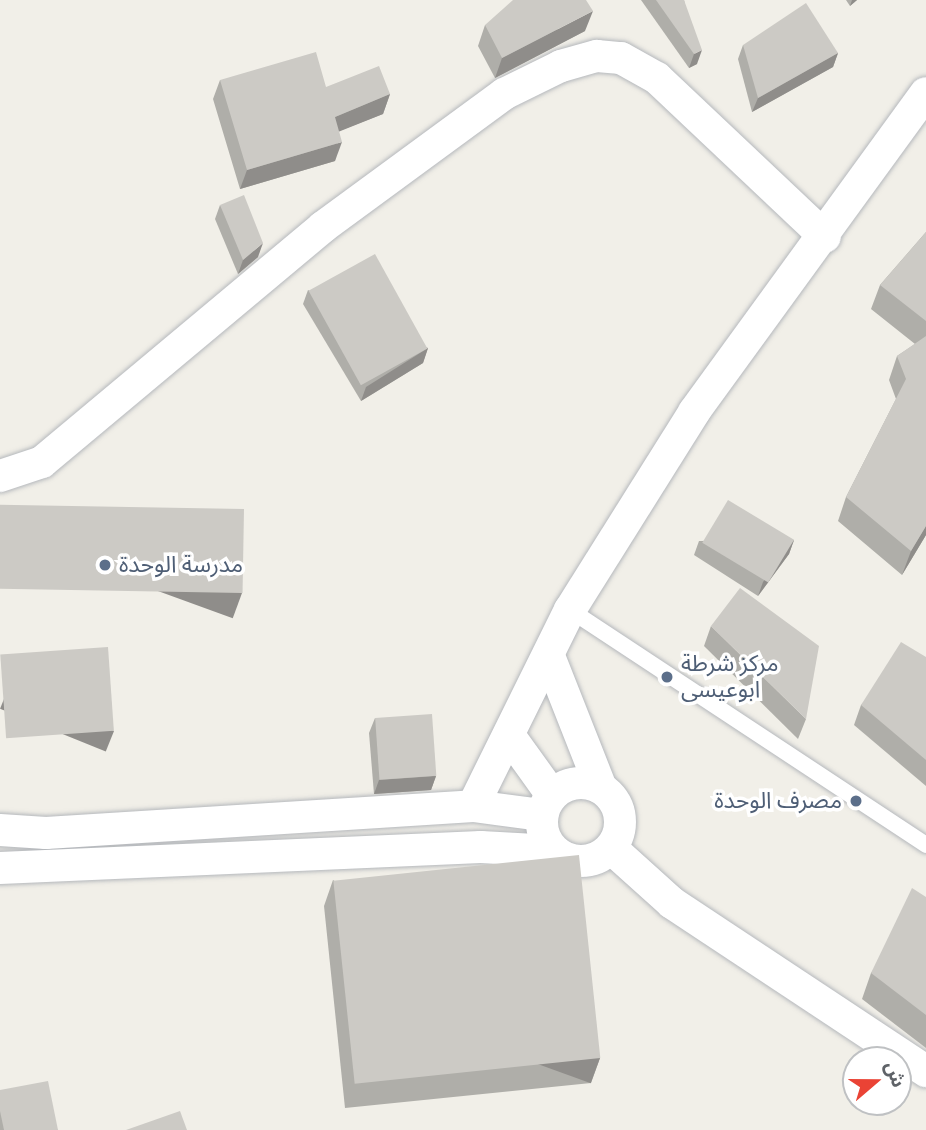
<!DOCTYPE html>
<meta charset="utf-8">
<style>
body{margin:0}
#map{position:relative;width:926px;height:1130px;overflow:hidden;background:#f1efe8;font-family:Karla,"Noto Sans Arabic",sans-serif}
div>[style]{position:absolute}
.roads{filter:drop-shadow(0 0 2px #b5b8bc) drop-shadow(0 0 2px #b5b8bc)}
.service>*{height:16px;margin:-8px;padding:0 8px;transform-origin:8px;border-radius:8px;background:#fff}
.minor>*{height:32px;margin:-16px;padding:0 16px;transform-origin:16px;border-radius:16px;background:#fff}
.minor>.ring{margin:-16px;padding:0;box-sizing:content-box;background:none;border:32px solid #fff;border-radius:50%}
.wall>*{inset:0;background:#afaea9}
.shaded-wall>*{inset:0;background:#8f8d8a;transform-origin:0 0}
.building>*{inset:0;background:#cccac5;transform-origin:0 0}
.dots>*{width:19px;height:19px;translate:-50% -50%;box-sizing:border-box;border:4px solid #fff;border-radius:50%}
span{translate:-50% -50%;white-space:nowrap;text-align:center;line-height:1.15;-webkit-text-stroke:7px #fff;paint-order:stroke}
.service-label{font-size:23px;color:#4e5e75}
.left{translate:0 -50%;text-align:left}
.right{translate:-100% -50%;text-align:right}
.north{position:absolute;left:842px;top:1046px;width:70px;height:70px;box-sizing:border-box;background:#fff;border:2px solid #bfc1c3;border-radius:50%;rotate:70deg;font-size:19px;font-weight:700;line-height:28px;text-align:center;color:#5f6368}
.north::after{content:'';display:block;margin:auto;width:24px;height:32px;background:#ea4335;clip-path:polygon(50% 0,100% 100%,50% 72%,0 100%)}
</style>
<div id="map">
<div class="roads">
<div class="service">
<i style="left:570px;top:610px;width:427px;rotate:33.4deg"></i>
</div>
<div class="minor">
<i style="left:0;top:476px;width:44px;rotate:-18.4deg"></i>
<i style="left:42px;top:462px;width:366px;rotate:-39.9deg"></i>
<i style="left:323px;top:227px;width:225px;rotate:-36.3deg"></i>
<i style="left:504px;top:94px;width:64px;rotate:-26.2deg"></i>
<i style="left:561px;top:66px;width:37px;rotate:-16deg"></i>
<i style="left:597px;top:56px;width:24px;rotate:5deg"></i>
<i style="left:621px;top:58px;width:41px;rotate:29.1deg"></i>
<i style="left:657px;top:78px;width:231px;rotate:43.4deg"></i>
<i style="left:549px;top:656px;width:142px;rotate:68.5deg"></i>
<i style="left:511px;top:738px;width:70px;rotate:54.3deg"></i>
<i class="ring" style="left:542px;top:783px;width:46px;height:46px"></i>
<i style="left:473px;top:806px;width:219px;rotate:-63.7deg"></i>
<i style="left:570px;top:610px;width:234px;rotate:-57.9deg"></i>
<i style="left:694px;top:412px;width:394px;rotate:-54deg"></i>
<i style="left:0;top:830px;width:46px;rotate:3.7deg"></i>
<i style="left:46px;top:833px;width:428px;rotate:-3.6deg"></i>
<i style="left:473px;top:806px;width:70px;rotate:7.4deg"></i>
<i style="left:611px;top:848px;width:82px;rotate:42deg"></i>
<i style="left:672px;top:903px;width:305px;rotate:33.5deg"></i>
<i style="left:0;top:868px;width:481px;rotate:-2.5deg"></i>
<i style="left:481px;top:847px;width:72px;rotate:3.2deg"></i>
</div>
</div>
<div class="wall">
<i style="clip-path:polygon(641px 0,684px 0,697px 64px,689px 68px)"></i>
<i style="clip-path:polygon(846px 0,857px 0,850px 6px)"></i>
<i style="clip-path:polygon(485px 25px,585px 31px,495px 78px,478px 46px)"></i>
<i style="clip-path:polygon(743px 45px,838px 53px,833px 67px,752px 112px,738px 59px)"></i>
<i style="clip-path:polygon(220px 80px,326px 87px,390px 94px,383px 114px,339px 131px,335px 161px,240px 189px,213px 99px)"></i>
<i style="clip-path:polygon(220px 205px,258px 257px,238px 274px,215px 219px)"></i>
<i style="clip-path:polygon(926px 232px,926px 535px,902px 575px,838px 521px,846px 497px,896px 399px,889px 380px,897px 356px,915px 344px,871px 309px,880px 285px)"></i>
<i style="clip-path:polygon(308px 290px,428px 348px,423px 363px,361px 401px,303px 304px)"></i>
<i style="clip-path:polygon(794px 540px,789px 554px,758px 596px,694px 555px,699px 541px)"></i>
<i style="clip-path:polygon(711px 626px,806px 719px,798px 739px,704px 646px)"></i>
<i style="clip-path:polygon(926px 657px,926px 786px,854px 725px,861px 705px)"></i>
<i style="clip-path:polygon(375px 718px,436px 776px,431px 790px,374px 794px,369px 733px)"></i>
<i style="clip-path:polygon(333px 880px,600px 1058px,591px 1083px,345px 1108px,324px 906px)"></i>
<i style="clip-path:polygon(926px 897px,926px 1048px,862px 999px,871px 973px)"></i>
<i style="clip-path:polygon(0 1090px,58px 1130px,0 1130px)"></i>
</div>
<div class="shaded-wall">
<i style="clip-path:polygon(852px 0,857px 0,850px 6px)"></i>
<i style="clip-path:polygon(593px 11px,585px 31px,495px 78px,502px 58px)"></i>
<i style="clip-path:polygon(702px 50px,697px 64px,689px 68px,694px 54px)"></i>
<i style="clip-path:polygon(838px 53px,833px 67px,752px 112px,758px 98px)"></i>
<i style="clip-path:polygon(390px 94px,383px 114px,328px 136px,335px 117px)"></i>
<i style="clip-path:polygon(342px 142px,335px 161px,240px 189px,247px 170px)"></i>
<i style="clip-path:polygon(263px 243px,258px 257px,238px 274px,243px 260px)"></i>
<i style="clip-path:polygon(428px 348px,423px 363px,361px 401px,366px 387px)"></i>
<i style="clip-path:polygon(926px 526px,926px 535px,902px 575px,911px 551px)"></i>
<i style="clip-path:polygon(794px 540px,789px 554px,758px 596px,763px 582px)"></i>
<i style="left:242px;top:593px;width:27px;height:242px;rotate:110deg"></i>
<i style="left:114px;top:731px;width:22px;height:114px;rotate:112deg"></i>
<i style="clip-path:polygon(436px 776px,431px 790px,374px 794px,379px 780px)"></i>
<i style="left:600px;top:1058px;width:27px;height:247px;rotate:110deg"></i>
</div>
<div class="building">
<i style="clip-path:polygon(513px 0,586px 0,593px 11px,502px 58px,485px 25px)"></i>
<i style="clip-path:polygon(656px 0,684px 0,702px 50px,694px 54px)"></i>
<i style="clip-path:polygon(806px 3px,838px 53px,758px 98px,743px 45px)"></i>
<i style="clip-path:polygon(316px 52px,326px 87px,379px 66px,390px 94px,335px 117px,342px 142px,247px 170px,220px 80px)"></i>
<i style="clip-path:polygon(244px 195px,263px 243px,243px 260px,220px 205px)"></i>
<i style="clip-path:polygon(926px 232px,926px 321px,880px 285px)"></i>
<i style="left:375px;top:254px;width:108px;height:76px;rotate:61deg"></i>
<i style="clip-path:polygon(926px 336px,926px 526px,911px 551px,846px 497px,906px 379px,897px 356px)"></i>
<i style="left:728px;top:500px;width:77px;height:50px;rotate:31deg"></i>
<i style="left:244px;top:509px;width:84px;height:244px;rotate:91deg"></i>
<i style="clip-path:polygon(740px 588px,819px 646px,806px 719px,711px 626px)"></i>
<i style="clip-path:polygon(901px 642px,926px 657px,926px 760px,861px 705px)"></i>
<i style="left:108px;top:647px;width:84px;height:108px;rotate:86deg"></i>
<i style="left:432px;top:714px;width:62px;height:57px;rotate:86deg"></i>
<i style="left:579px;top:855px;width:204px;height:247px;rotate:84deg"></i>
<i style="clip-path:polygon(912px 888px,926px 897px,926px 1015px,871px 973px)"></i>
<i style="clip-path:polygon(48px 1081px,58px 1130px,4px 1130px,0 1111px,0 1090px)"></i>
<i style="clip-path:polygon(180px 1111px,187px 1130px,126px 1130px)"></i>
</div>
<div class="dots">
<i style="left:105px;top:565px;background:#5c6f8a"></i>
<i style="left:667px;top:677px;background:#5c6f8a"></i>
<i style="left:856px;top:801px;background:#5c6f8a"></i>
</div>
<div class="service-label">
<span class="left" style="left:119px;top:565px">مدرسة الوحدة</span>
<span class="left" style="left:681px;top:677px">مركز شرطة<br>ابوعيسى</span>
<span class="right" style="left:842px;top:801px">مصرف الوحدة</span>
</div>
<div class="north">ش</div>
</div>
